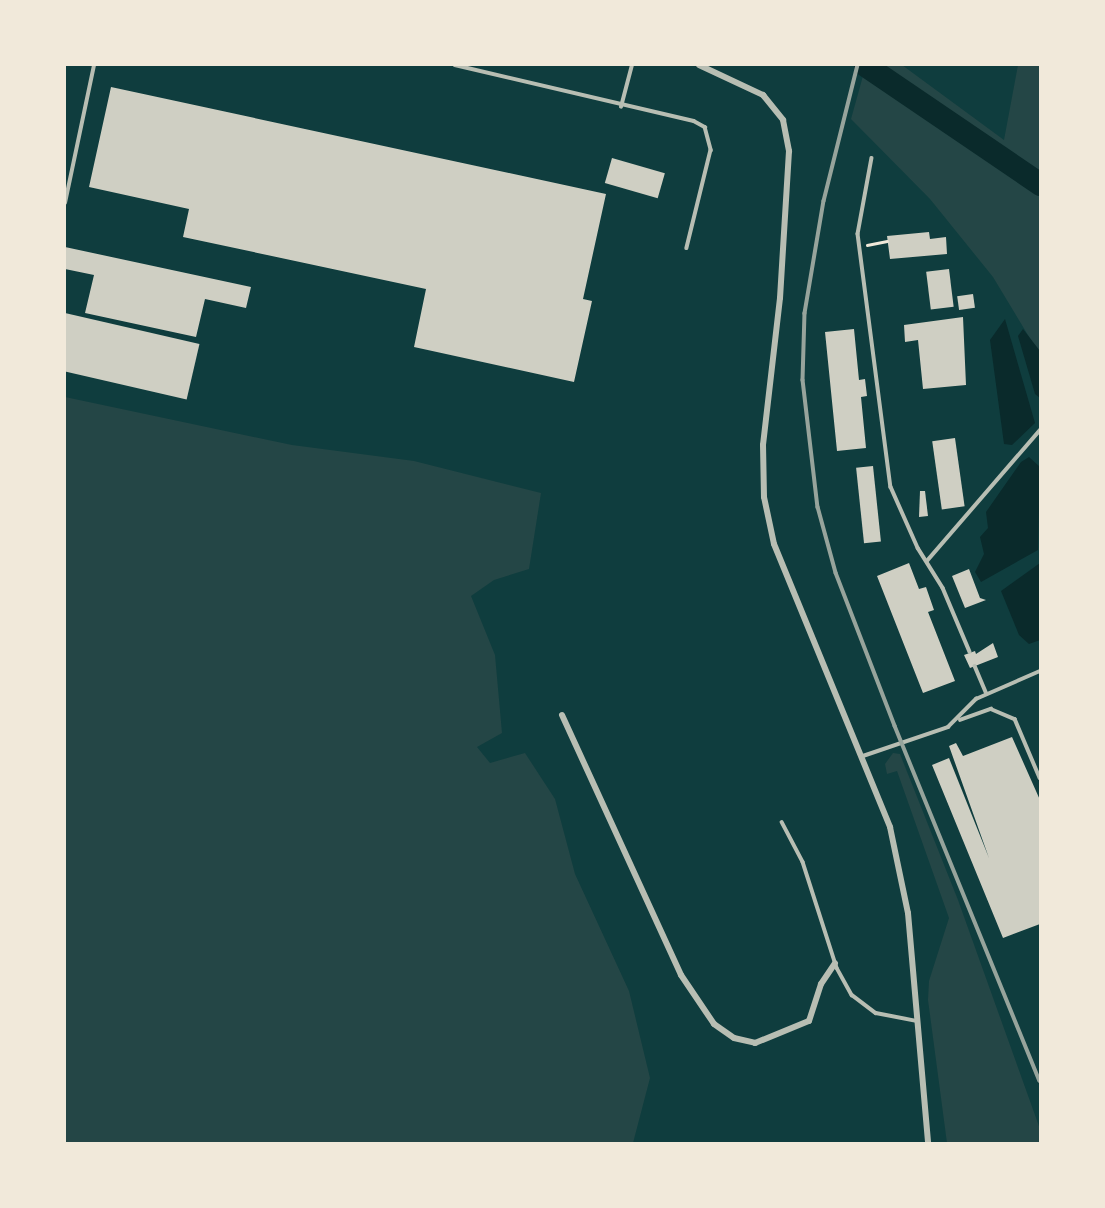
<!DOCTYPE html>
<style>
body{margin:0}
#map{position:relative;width:1105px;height:1208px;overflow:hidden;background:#0f3d3e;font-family:Roboto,sans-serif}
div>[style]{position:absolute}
.green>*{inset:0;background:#244646}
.water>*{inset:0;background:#0a2a2b}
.river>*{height:23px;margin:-11.5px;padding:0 11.5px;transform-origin:11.5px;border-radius:11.5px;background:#0a2a2b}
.building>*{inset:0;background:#cfcfc3;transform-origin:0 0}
.path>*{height:2.5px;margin:-1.25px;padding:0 1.25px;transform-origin:1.25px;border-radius:1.25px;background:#f1e9da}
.service>*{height:3.5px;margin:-1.75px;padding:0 1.75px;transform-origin:1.75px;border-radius:1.75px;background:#b8beb3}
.minor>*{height:6px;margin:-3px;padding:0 3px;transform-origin:3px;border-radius:3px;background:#b8beb3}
.rail>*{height:3.5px;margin:-1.75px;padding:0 1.75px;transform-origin:1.75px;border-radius:1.75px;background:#97a49c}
span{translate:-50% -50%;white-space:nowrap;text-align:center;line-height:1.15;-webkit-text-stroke:5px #f1e9da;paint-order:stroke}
.frame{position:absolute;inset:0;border:66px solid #f1e9da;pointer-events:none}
</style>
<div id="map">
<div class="green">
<i style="clip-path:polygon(866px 65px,902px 65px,1004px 140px,1018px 65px,1040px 65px,1040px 355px,993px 277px,930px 199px,851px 119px)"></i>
<i style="clip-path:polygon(65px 397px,292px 445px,414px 461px,541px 493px,529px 569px,494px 580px,471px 596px,495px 655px,502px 733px,477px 747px,490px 763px,525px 753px,555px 799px,575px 874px,629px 991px,650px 1078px,633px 1143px,65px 1143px)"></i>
<i style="clip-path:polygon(893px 753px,900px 754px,958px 900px,1040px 1129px,1040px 1143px,947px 1143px,928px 1000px,929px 981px,949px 918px,897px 771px,887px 774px,885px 764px)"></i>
</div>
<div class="water">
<i style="clip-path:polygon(1005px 319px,1035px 423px,1012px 445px,1004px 444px,990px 340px)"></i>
<i style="clip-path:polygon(1023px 329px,1040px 351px,1040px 398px,1035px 394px,1018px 336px)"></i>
<i style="clip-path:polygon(1029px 457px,1040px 467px,1038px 550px,981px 582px,975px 572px,984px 554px,980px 537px,988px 528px,986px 512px,1021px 462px)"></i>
<i style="clip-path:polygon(1040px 563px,1040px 640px,1029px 644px,1019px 635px,1001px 591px)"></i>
</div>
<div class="river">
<i style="left:865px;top:65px;width:212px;rotate:34.2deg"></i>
</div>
<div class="building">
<i style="clip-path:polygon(111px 87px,606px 194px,583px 299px,592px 301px,574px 382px,414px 347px,426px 289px,183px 237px,189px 209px,89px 187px)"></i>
<i style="left:612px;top:158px;width:55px;height:26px;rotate:16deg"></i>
<i style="clip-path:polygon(929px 232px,930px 239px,946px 237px,947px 254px,890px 259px,887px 236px)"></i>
<i style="clip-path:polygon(65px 247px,251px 287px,246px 308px,205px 299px,196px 337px,85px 313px,94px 275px,65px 269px)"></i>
<i style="left:949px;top:269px;width:38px;height:23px;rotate:83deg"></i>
<i style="left:973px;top:294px;width:14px;height:16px;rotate:82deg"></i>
<i style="left:65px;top:313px;width:138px;height:57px;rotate:13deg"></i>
<i style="clip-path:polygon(963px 317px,966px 385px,923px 389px,918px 340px,905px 342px,904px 325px)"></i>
<i style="clip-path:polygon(854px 329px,859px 380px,865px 379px,867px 396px,861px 397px,866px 448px,837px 451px,825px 332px)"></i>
<i style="left:955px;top:438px;width:69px;height:23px;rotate:82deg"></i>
<i style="left:873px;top:466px;width:76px;height:17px;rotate:84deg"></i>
<i style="clip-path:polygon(920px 491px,925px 491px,928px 516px,919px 517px)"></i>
<i style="clip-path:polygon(909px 563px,919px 589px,926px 587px,934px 610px,928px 612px,955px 681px,923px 693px,877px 576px)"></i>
<i style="clip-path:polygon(969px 569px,980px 598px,986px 600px,965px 608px,952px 576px)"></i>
<i style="clip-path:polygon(993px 643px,998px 657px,970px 668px,964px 655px,975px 651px,976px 654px)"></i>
<i style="clip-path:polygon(1012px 737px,1040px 800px,1040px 924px,1003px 938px,932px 765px,949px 758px,989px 858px,949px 746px,956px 743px,963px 756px)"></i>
</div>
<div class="path">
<i style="left:867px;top:245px;width:20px;rotate:-11deg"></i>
</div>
<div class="service">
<i style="left:455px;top:65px;width:245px;rotate:13.2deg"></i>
<i style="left:694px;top:121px;width:13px;rotate:29deg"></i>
<i style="left:705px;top:127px;width:24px;rotate:75deg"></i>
<i style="left:711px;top:150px;width:101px;rotate:103.8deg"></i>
<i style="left:621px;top:107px;width:43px;rotate:-75.3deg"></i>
<i style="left:872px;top:158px;width:77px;rotate:100.4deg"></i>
<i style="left:858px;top:234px;width:255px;rotate:82.6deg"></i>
<i style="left:891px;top:487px;width:67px;rotate:66.1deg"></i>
<i style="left:918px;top:548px;width:47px;rotate:58deg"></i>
<i style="left:943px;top:588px;width:69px;rotate:67.1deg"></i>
<i style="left:65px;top:203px;width:141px;rotate:-78.1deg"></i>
<i style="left:927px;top:561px;width:173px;rotate:-49.2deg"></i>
<i style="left:975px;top:666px;width:30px;rotate:67deg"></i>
<i style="left:960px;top:720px;width:33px;rotate:-20deg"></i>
<i style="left:991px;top:709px;width:26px;rotate:23deg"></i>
<i style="left:1015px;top:719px;width:64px;rotate:67deg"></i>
<i style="left:863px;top:756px;width:90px;rotate:-18.8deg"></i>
<i style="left:948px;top:727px;width:40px;rotate:-45deg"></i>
<i style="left:976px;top:699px;width:70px;rotate:-23.6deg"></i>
<i style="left:782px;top:822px;width:45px;rotate:62.3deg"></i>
<i style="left:803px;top:862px;width:111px;rotate:72.2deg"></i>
<i style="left:837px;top:968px;width:31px;rotate:61deg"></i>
<i style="left:852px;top:995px;width:30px;rotate:37deg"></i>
<i style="left:876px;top:1013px;width:42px;rotate:11deg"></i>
</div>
<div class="minor">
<i style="left:699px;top:65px;width:71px;rotate:25.1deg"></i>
<i style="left:763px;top:95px;width:32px;rotate:51deg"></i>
<i style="left:783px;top:120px;width:32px;rotate:79deg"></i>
<i style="left:789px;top:151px;width:147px;rotate:93.5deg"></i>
<i style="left:780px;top:298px;width:148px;rotate:96.6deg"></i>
<i style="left:763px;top:445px;width:52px;rotate:88.9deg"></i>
<i style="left:764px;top:497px;width:48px;rotate:78deg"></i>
<i style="left:774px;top:544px;width:306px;rotate:67.7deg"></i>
<i style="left:890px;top:827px;width:88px;rotate:78.2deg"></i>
<i style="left:908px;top:913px;width:231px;rotate:85deg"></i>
<i style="left:562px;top:715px;width:286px;rotate:65.4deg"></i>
<i style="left:681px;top:975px;width:59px;rotate:56deg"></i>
<i style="left:714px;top:1024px;width:24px;rotate:35deg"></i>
<i style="left:734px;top:1038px;width:22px;rotate:13deg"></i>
<i style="left:755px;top:1043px;width:58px;rotate:-22.2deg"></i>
<i style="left:809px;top:1021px;width:39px;rotate:-72deg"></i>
<i style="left:821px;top:984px;width:25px;rotate:-56deg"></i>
</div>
<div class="rail">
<i style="left:858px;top:65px;width:140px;rotate:104deg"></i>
<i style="left:824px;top:201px;width:114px;rotate:99.6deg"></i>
<i style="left:805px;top:313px;width:67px;rotate:91.7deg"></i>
<i style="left:803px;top:380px;width:128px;rotate:83.3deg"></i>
<i style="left:818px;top:507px;width:68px;rotate:74.7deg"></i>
<i style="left:836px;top:573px;width:164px;rotate:68.9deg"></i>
<i style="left:895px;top:726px;width:383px;rotate:67.8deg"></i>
</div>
<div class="frame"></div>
</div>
